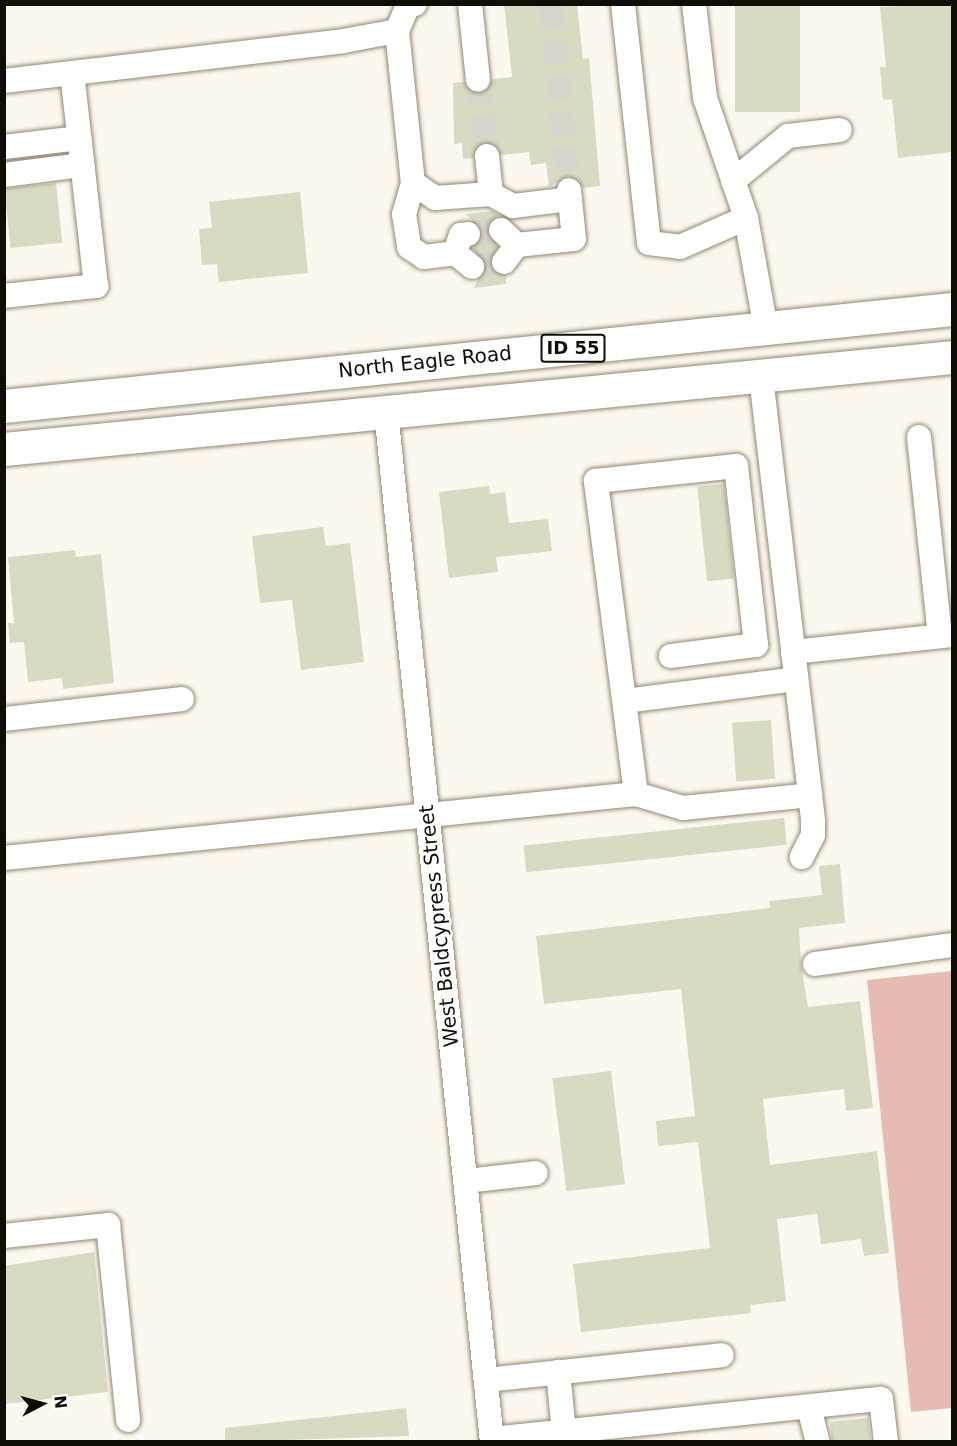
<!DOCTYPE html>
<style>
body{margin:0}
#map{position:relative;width:957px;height:1446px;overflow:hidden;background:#fdf8ef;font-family:"DejaVu Sans",sans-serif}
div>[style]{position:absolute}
.green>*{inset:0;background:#e7bab4}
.building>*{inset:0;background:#d8dac2;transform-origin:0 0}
.minor-tunnel>*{height:24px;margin-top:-12px;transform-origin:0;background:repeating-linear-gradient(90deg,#d9d5cc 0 24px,transparent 0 36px)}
.roads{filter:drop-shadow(0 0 2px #928772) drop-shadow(0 0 2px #928772)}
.minor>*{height:24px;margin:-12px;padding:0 12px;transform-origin:12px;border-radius:12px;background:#fff}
.highway>*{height:33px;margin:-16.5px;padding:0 16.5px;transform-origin:16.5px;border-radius:16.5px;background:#fff}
span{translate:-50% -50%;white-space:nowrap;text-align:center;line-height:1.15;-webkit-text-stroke:4.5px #fff;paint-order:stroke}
.shield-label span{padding:2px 4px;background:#fff;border:2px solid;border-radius:4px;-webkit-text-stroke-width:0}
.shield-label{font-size:18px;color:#100c06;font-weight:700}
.street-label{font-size:20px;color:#100c06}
.frame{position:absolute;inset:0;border:6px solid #100c06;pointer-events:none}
.north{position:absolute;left:12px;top:1374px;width:60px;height:60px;-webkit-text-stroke:4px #fff;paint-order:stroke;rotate:84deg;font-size:16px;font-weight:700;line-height:24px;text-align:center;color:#100c06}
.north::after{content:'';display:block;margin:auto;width:21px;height:27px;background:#100c06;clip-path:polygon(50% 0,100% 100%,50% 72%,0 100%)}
</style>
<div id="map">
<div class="green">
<i style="clip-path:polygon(952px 971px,952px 1408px,911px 1412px,867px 980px)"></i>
</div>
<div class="building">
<i style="clip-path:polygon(504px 4px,577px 4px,583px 59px,589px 58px,600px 186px,583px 188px,568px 176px,549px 187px,546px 163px,531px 165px,529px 152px,501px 155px,485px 142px,473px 158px,463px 159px,462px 143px,454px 144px,453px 83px,464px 82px,480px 94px,492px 79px,512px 77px)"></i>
<i style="left:735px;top:4px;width:65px;height:108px"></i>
<i style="clip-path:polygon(952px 4px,952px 152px,898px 158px,892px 99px,883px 100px,880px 67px,886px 67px,880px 7px)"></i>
<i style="left:56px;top:183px;width:60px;height:52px;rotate:84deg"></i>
<i style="clip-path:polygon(300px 192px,308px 273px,219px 282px,217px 264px,202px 265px,199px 229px,212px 228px,209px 202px)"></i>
<i style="clip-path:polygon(493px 211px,499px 216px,487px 227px,498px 247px,491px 267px,506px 276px,506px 284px,474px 288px,485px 263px,472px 248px,482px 231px,466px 214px)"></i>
<i style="left:724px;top:484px;width:95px;height:27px;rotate:84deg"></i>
<i style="clip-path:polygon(489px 486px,490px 494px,505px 492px,509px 523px,548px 519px,552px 551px,496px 557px,498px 572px,449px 578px,439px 492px)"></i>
<i style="clip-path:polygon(323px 527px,326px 546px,350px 543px,364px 662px,301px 670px,292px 600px,260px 603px,252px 536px)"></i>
<i style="clip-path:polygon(75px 550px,76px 557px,101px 554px,114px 683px,63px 689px,62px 678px,28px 682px,24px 642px,10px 643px,8px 623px,14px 623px,8px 557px)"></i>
<i style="left:771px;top:720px;width:59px;height:39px;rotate:86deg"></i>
<i style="left:784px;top:818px;width:27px;height:262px;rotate:84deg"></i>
<i style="clip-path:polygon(840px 864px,845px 923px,799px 928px,801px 965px,808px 1007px,860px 1001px,873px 1108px,846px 1111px,844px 1089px,763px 1099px,770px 1165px,877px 1151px,889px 1253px,864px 1256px,861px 1239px,821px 1244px,817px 1214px,777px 1219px,786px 1301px,750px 1305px,751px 1313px,581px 1332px,573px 1264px,710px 1248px,698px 1142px,658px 1146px,656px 1121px,695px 1116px,681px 989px,544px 1004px,536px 936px,770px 908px,769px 901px,822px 895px,819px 866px)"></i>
<i style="left:611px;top:1071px;width:114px;height:59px;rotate:83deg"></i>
<i style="clip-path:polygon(94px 1252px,108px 1392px,4px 1404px,4px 1266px)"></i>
<i style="clip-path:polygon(406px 1408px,409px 1436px,225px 1442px,225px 1428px)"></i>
<i style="clip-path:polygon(868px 1418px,871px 1442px,832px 1442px,830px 1422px)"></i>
</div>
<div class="minor-tunnel">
<i style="left:551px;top:4px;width:187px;rotate:84.5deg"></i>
<i style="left:478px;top:80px;width:77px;rotate:83.2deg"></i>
<i style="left:468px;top:234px;width:33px;rotate:-7deg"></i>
<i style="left:472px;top:267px;width:32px;rotate:-9deg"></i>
</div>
<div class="roads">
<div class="minor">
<i style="left:470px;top:4px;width:76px;rotate:84deg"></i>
<i style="left:623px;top:4px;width:240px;rotate:83.8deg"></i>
<i style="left:649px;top:243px;width:31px;rotate:7deg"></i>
<i style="left:680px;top:247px;width:72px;rotate:-23.7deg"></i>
<i style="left:694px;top:4px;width:95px;rotate:83.3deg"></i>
<i style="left:705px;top:98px;width:127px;rotate:71.1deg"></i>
<i style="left:746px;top:218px;width:113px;rotate:79.8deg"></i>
<i style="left:397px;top:31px;width:153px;rotate:84deg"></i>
<i style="left:413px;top:183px;width:32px;rotate:106deg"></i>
<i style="left:404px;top:214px;width:33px;rotate:81deg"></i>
<i style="left:409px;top:247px;width:18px;rotate:34deg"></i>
<i style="left:424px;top:257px;width:31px;rotate:-7deg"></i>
<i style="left:4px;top:81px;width:341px;rotate:-6.7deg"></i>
<i style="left:343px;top:41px;width:55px;rotate:-10.5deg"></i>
<i style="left:397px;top:31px;width:28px;rotate:-67deg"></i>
<i style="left:408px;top:5px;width:7px;rotate:-8deg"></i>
<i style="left:4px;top:147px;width:76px;rotate:-6.8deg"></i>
<i style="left:487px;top:156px;width:38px;rotate:84deg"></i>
<i style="left:4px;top:175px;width:79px;rotate:-7.3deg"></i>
<i style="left:733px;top:181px;width:71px;rotate:-39.3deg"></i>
<i style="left:788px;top:136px;width:52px;rotate:-6.6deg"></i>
<i style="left:413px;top:183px;width:27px;rotate:34deg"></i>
<i style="left:435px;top:198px;width:56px;rotate:-4.1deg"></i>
<i style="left:491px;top:194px;width:25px;rotate:29deg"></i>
<i style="left:513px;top:206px;width:57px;rotate:-7deg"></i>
<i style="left:501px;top:230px;width:22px;rotate:43deg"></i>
<i style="left:517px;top:245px;width:57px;rotate:-6deg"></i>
<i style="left:574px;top:239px;width:49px;rotate:-95.8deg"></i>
<i style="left:455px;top:253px;width:19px;rotate:-72deg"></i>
<i style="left:461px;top:235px;width:7px;rotate:-8deg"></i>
<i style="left:455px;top:253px;width:22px;rotate:39deg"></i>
<i style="left:504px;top:262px;width:21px;rotate:-53deg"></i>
<i style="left:4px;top:296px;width:93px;rotate:-6.2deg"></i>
<i style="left:96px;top:286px;width:214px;rotate:-96.4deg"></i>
<i style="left:761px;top:377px;width:448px;rotate:83.3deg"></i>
<i style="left:813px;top:822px;width:13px;rotate:90deg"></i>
<i style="left:813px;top:835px;width:25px;rotate:117deg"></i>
<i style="left:386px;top:411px;width:1036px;rotate:84.13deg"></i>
<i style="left:919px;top:437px;width:200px;rotate:84deg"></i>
<i style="left:793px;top:652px;width:160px;rotate:-6.1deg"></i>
<i style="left:625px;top:701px;width:172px;rotate:-7.3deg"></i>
<i style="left:4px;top:719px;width:179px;rotate:-6.4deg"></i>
<i style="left:636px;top:794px;width:316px;rotate:-97.3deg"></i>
<i style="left:596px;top:481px;width:141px;rotate:-6.1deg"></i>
<i style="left:736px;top:466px;width:180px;rotate:83.6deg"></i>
<i style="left:756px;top:645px;width:86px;rotate:172.6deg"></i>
<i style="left:4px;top:858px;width:635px;rotate:-5.78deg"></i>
<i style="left:636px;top:794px;width:49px;rotate:16.6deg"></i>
<i style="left:683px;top:808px;width:128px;rotate:-5.8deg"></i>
<i style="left:815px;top:964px;width:138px;rotate:-7.9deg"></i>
<i style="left:466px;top:1181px;width:70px;rotate:-6.5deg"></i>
<i style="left:4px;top:1236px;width:105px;rotate:-6deg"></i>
<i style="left:108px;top:1225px;width:196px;rotate:84.1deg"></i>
<i style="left:558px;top:1372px;width:60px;rotate:84.3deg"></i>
<i style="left:486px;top:1380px;width:237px;rotate:-6deg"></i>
<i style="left:809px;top:1407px;width:36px;rotate:76deg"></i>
<i style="left:492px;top:1439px;width:391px;rotate:-5.9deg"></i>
<i style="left:881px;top:1399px;width:43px;rotate:83.4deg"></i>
</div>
<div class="highway">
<i style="left:4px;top:406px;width:953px;rotate:-5.84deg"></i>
<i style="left:4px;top:449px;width:952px;rotate:-5.54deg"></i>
</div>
</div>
<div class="shield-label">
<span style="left:573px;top:348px">ID 55</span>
</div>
<div class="street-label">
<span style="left:425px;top:362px;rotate:-6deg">North Eagle Road</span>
<span style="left:439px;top:926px;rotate:-96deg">West Baldcypress Street</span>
</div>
<div class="frame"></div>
<div class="north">N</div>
</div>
